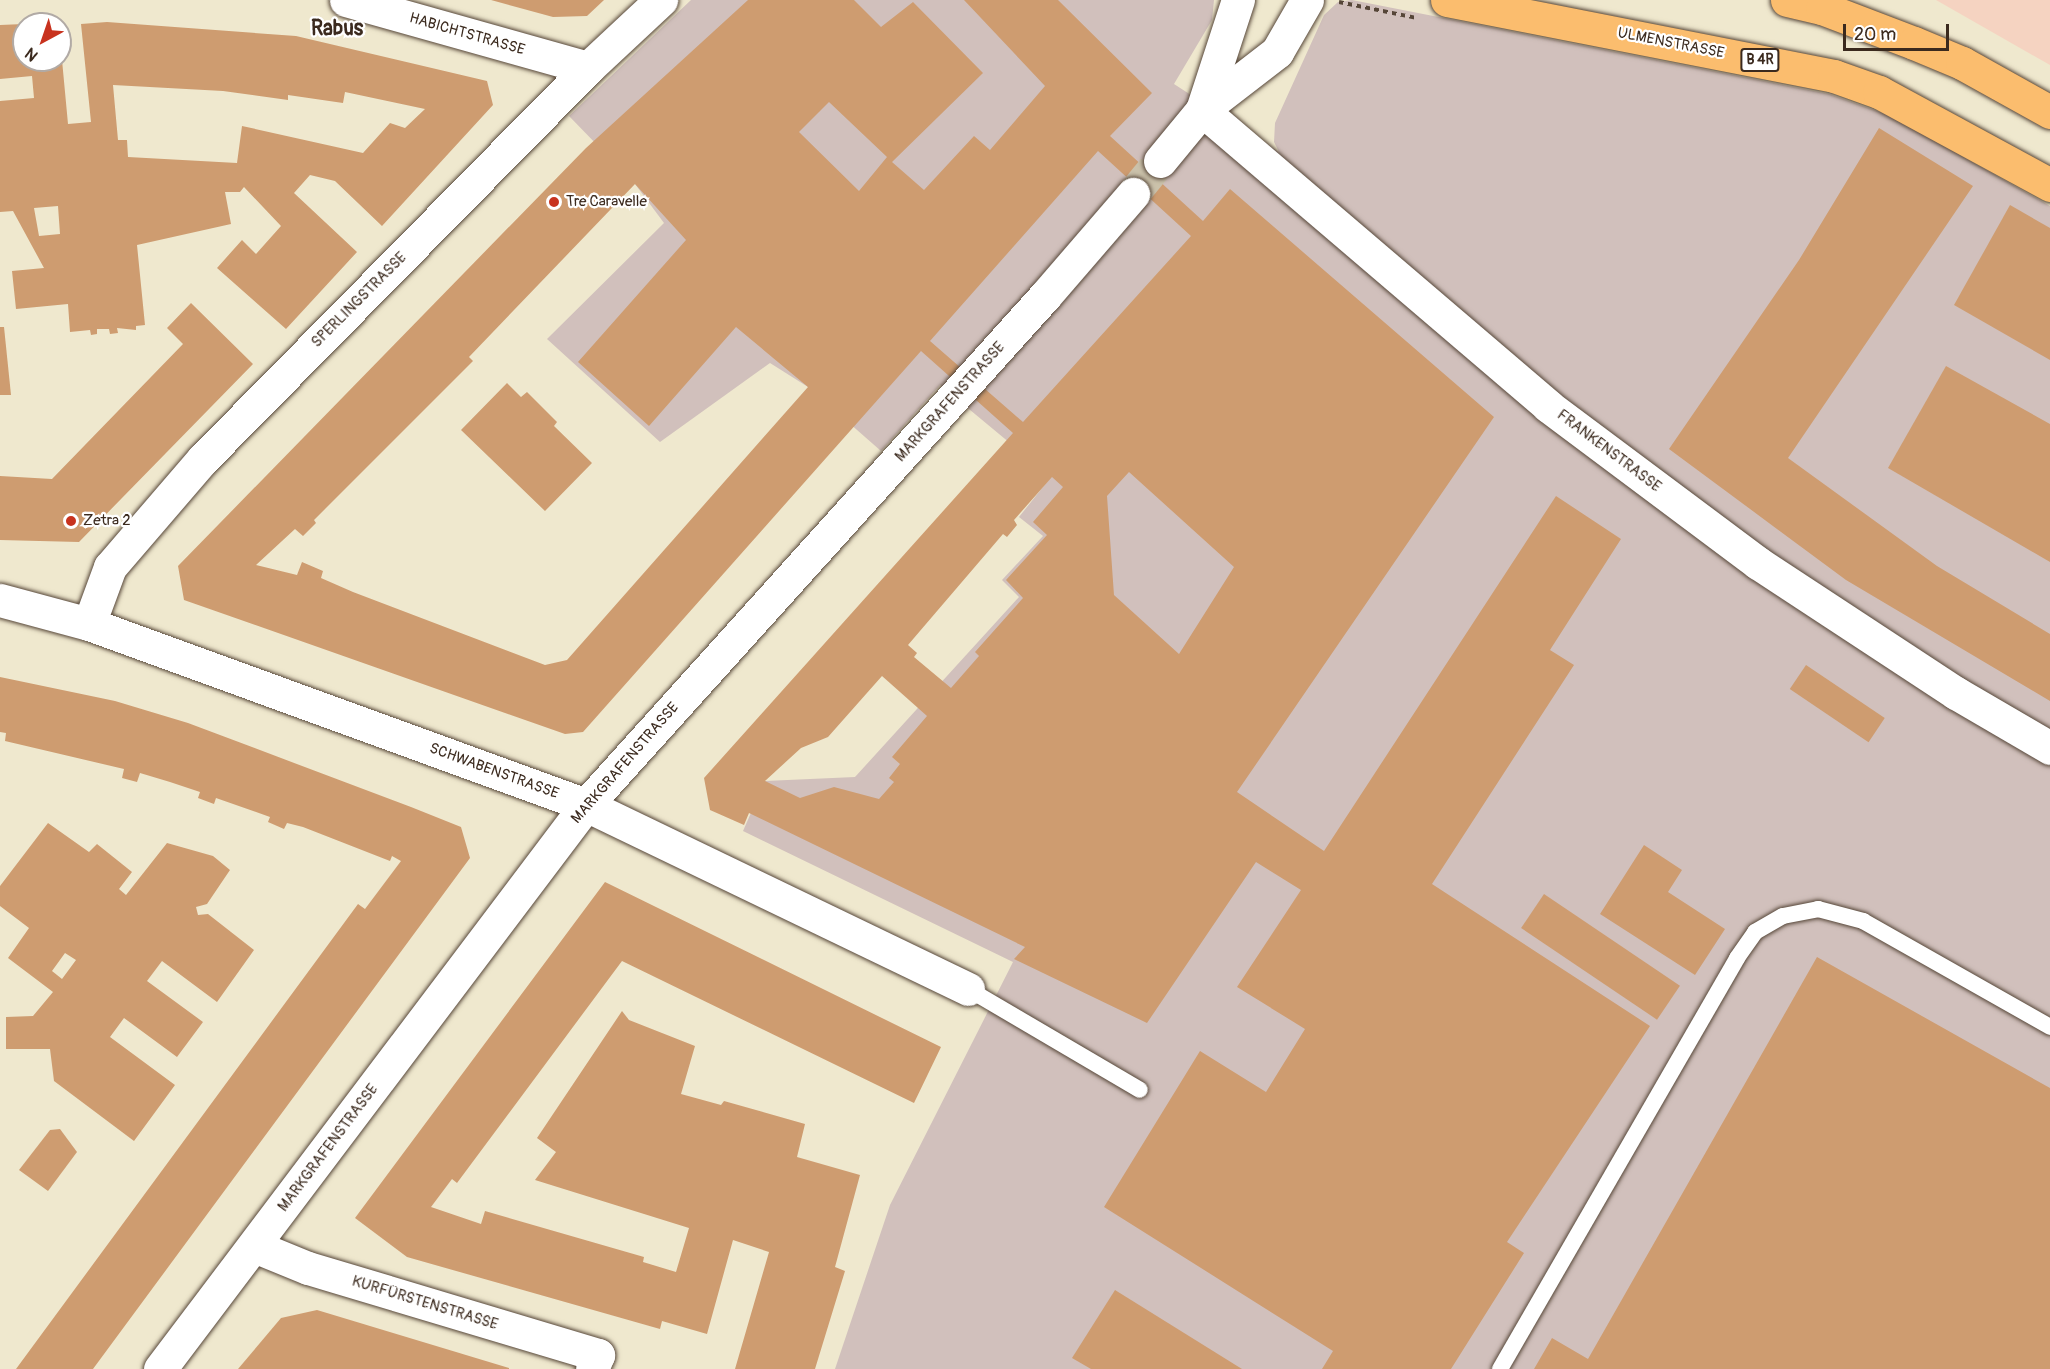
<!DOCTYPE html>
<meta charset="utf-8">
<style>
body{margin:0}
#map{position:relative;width:2050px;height:1369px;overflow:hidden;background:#efe8ce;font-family:Pangolin,sans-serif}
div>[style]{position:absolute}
.built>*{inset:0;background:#f5d3c1}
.industrial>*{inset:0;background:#d1c0bc}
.building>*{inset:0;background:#ce9c70;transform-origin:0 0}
.minor-tunnel>*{height:33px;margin-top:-16.5px;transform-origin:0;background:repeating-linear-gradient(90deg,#cbc2ab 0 33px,transparent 0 49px)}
.path>*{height:4px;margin-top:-2px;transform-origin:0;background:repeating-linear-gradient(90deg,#564638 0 4.5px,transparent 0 9px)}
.roads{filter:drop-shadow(0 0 2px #564638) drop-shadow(0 0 2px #564638)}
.service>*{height:16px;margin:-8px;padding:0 8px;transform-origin:8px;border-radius:8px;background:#fff}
.minor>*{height:33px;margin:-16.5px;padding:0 16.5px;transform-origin:16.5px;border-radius:16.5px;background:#fff}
.primary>*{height:33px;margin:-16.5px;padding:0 16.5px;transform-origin:16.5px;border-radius:16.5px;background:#fbbd6e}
.dots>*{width:16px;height:16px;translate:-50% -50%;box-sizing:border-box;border:3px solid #fff;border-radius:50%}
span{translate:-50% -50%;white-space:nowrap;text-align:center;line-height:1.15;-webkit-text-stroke:4.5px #fff;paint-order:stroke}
.shield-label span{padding:2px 4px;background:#fff;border:2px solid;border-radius:4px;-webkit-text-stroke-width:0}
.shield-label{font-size:14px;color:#3b2a1e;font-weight:700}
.street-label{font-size:15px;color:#3b2a1e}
.poi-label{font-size:15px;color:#3b2a1e}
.left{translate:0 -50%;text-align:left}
.district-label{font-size:21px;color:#3b2a1e;font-weight:700}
.north{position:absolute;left:12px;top:12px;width:60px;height:60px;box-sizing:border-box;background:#fff;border:2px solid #b1aaa5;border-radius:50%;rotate:220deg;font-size:16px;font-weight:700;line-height:24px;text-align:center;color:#3b2a1e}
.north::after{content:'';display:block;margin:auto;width:21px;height:27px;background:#c8321e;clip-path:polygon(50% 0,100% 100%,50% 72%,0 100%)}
.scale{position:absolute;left:1843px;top:24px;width:106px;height:27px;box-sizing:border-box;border:3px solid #3b2a1e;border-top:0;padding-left:8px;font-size:18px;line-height:21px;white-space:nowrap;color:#3b2a1e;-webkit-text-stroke:4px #fff;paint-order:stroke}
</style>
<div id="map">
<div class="built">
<i style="clip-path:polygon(1936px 0,2050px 0,2050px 65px)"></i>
</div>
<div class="industrial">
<i style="clip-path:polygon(691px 0,1214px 0,1212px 20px,1174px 84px,1279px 152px,1274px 142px,1275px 123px,1324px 15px,1338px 2px,1352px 0,1829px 94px,1891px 116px,2050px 206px,2050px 1369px,835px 1369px,890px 1205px,1013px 962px,743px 831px,765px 781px,855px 777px,1019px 597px,1002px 580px,1043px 536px,1019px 517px,1051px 477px,940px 385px,881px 451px,808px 387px,770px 363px,660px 442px,547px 339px,664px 223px,635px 184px,569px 116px)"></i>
</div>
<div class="building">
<i style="clip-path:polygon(491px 0,604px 0,587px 16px,553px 17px)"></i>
<i style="clip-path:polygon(evenodd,748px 0,854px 0,881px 27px,913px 2px,983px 73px,892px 162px,924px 190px,974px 136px,990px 150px,1045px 86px,964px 0,1058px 0,1152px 93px,1110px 136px,1203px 221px,1230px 189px,1494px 417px,1237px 792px,1324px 851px,1556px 496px,1621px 539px,1550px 650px,1574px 665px,1432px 884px,1650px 1026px,1507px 1242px,1524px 1253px,1451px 1369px,1322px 1369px,1333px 1351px,1104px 1207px,1200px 1051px,1266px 1092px,1305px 1029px,1237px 987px,1301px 890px,1256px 862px,1147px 1023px,1014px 959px,1025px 947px,749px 813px,744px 825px,710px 810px,704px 778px,1013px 433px,921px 351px,583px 732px,565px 734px,184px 600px,178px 566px,586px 148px,748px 0,829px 102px,887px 157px,859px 191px,799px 132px,829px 102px,748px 0,1098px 151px,1191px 236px,1023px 422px,930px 341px,1098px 151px,748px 0,635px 184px,686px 240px,578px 362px,649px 426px,736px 327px,808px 387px,567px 660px,545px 665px,353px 592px,321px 578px,323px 571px,302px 562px,297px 575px,256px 565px,295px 529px,303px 536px,316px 523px,314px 520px,473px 361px,469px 357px,635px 184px,748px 0,1129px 472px,1234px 567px,1179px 654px,1114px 595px,1107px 496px,1129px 472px,748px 0,1052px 477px,1063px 487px,1033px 522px,1047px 535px,1006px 580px,1023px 598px,975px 652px,979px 656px,951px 688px,914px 657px,917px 653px,908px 645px,1003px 534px,1007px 537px,1017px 525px,1014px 520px,1052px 477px,748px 0,882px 676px,927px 716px,892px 757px,900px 764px,889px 778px,894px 782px,879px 799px,834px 787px,800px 798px,765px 781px,801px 748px,828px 737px,882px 676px)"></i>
<i style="clip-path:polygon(evenodd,107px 22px,296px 36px,487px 81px,493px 105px,382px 226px,335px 181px,310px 175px,294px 193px,357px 252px,286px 329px,217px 268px,242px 240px,256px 254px,281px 226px,244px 187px,240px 192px,225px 192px,231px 224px,137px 245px,145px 325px,136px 326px,136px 330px,117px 328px,118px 333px,110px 334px,109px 329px,97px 329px,97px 334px,91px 335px,90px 330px,70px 332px,68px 304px,16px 309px,12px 271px,44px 268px,13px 211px,0 212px,0 101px,34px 98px,32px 76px,0 79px,0 25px,24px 24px,24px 60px,62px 60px,68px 124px,91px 122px,81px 24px,107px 22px,113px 85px,223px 91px,288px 100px,288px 95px,343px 103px,345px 92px,425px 109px,405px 128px,390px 123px,363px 153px,242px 126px,237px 163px,128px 157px,127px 140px,118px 140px,113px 85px,107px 22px,58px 206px,60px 234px,39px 236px,34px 208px,58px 206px)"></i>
<i style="clip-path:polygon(1879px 128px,1973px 186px,1788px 458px,1937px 566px,2050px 634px,2050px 701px,1846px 580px,1669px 449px,1799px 260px)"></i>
<i style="clip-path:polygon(2010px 205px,2050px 228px,2050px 360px,1954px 305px)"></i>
<i style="clip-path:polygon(191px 303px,253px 364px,79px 542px,0 540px,0 476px,52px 479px,183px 344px,167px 328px)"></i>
<i style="clip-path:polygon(0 327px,4px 327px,11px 395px,0 395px)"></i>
<i style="clip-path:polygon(1946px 366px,2050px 424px,2050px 562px,1888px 468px)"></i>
<i style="clip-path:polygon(507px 383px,521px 397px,527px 392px,557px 422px,554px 426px,592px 463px,545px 511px,461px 430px)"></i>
<i style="left:1806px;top:665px;width:95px;height:29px;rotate:34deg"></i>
<i style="clip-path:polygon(0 677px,115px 701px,188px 723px,411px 807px,461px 827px,470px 858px,93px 1369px,16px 1369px,358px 904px,365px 909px,401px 861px,392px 856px,390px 861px,303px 827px,287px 823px,284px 829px,268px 822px,270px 817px,216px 798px,214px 804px,198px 798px,200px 792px,170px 782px,140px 773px,137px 782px,122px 778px,124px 769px,5px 741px,6px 733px,0 732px)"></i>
<i style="clip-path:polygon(evenodd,48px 823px,89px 852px,97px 844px,132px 872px,119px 889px,126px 895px,167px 843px,213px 856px,230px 870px,207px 904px,196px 907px,198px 915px,208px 914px,254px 950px,217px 1002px,162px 961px,147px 981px,203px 1022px,177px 1057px,124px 1018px,110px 1037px,175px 1085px,134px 1141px,54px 1081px,50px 1049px,6px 1049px,6px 1017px,33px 1016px,53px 992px,8px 958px,29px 928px,0 906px,0 886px,48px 823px,65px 953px,76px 960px,62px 979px,52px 971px,65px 953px)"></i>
<i style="clip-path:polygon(1644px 845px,1682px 870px,1668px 892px,1725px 929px,1695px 975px,1600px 914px)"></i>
<i style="clip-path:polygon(605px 882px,941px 1047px,914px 1103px,622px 961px,457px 1183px,452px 1179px,431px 1207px,481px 1224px,485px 1211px,644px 1257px,643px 1262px,676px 1272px,689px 1228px,535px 1180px,556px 1152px,537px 1138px,622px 1011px,629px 1020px,695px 1046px,681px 1094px,721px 1105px,724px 1101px,805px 1124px,797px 1157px,860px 1175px,835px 1267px,845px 1271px,815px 1369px,735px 1369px,769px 1252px,733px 1240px,707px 1334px,662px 1321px,660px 1329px,407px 1257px,355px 1218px)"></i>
<i style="left:1544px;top:894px;width:164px;height:41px;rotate:34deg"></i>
<i style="clip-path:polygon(1817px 957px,2050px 1088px,2050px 1369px,1534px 1369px,1552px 1338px,1588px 1359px)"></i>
<i style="clip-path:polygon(60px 1129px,77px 1152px,48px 1191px,19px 1170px,50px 1130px)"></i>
<i style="clip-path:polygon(1115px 1290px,1242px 1369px,1091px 1369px,1072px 1358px)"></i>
<i style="clip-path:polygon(317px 1310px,509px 1368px,509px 1369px,238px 1369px,281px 1318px)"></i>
</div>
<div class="minor-tunnel">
<i style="left:1133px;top:194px;width:43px;rotate:-50.7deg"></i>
</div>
<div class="path">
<i style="left:1339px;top:2px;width:80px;rotate:11.6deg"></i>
</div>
<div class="roads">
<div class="service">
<i style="left:968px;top:989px;width:199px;rotate:30.4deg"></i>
<i style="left:1500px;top:1369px;width:474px;rotate:-60deg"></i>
<i style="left:1737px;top:958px;width:32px;rotate:-55deg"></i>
<i style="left:1755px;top:932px;width:32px;rotate:-30deg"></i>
<i style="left:1783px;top:916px;width:36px;rotate:-11deg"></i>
<i style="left:1818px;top:909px;width:47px;rotate:14.9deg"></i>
<i style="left:1863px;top:921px;width:215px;rotate:29.5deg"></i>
</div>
<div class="minor">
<i style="left:346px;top:0;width:251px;rotate:15.7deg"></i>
<i style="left:1202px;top:110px;width:455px;rotate:40.5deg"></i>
<i style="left:1548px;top:406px;width:262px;rotate:36.8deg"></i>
<i style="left:1758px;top:563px;width:237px;rotate:33.3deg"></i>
<i style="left:1956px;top:693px;width:109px;rotate:30.3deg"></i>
<i style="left:1202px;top:110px;width:116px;rotate:-71.9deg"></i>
<i style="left:1160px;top:161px;width:66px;rotate:-50.5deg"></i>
<i style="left:1202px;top:110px;width:95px;rotate:-37.7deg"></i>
<i style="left:1277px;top:52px;width:60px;rotate:-60deg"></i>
<i style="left:0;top:600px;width:92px;rotate:15.1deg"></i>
<i style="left:89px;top:624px;width:529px;rotate:20.01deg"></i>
<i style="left:586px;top:805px;width:424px;rotate:25.7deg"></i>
<i style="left:89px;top:624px;width:61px;rotate:-69.8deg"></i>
<i style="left:110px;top:567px;width:143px;rotate:-49.3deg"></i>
<i style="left:203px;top:459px;width:549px;rotate:-45.44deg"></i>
<i style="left:588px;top:68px;width:100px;rotate:-43deg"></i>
<i style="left:254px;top:1246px;width:58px;rotate:22.2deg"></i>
<i style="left:308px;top:1268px;width:303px;rotate:16.7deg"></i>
<i style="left:598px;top:1355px;width:15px;rotate:113deg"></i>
<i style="left:160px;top:1369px;width:707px;rotate:-52.94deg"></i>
<i style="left:586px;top:805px;width:685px;rotate:-47.96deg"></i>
<i style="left:1045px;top:296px;width:135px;rotate:-49.2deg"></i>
</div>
<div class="primary">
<i style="left:1447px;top:0;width:394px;rotate:11.1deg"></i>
<i style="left:1834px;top:76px;width:48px;rotate:19.6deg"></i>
<i style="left:1879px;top:92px;width:195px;rotate:28.5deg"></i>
<i style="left:1787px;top:0;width:36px;rotate:13deg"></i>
<i style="left:1822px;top:8px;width:98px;rotate:20.8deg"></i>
<i style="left:1914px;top:43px;width:52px;rotate:22.6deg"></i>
<i style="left:1962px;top:63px;width:101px;rotate:29.1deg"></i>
</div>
</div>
<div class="dots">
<i style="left:554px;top:202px;background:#c8321e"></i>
<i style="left:71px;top:521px;background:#c8321e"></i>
</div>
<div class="shield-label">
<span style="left:1760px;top:60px">B 4R</span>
</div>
<div class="street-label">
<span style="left:467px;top:34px;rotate:16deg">HABICHTSTRASSE</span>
<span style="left:1671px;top:43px;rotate:11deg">ULMENSTRASSE</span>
<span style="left:359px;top:300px;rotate:-45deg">SPERLINGSTRASSE</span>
<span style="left:950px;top:402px;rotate:-48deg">MARKGRAFENSTRASSE</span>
<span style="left:1609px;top:451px;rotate:37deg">FRANKENSTRASSE</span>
<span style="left:625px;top:763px;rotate:-49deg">MARKGRAFENSTRASSE</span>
<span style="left:494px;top:771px;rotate:20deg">SCHWABENSTRASSE</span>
<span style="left:328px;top:1148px;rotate:-53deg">MARKGRAFENSTRASSE</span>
<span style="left:425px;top:1303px;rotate:17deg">KURFÜRSTENSTRASSE</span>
</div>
<div class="poi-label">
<span class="left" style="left:566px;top:202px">Tre Caravelle</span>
<span class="left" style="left:83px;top:521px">Zetra 2</span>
</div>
<div class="district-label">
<span style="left:337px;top:29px">Rabus</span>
</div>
<div class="north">N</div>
<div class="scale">20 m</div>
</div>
